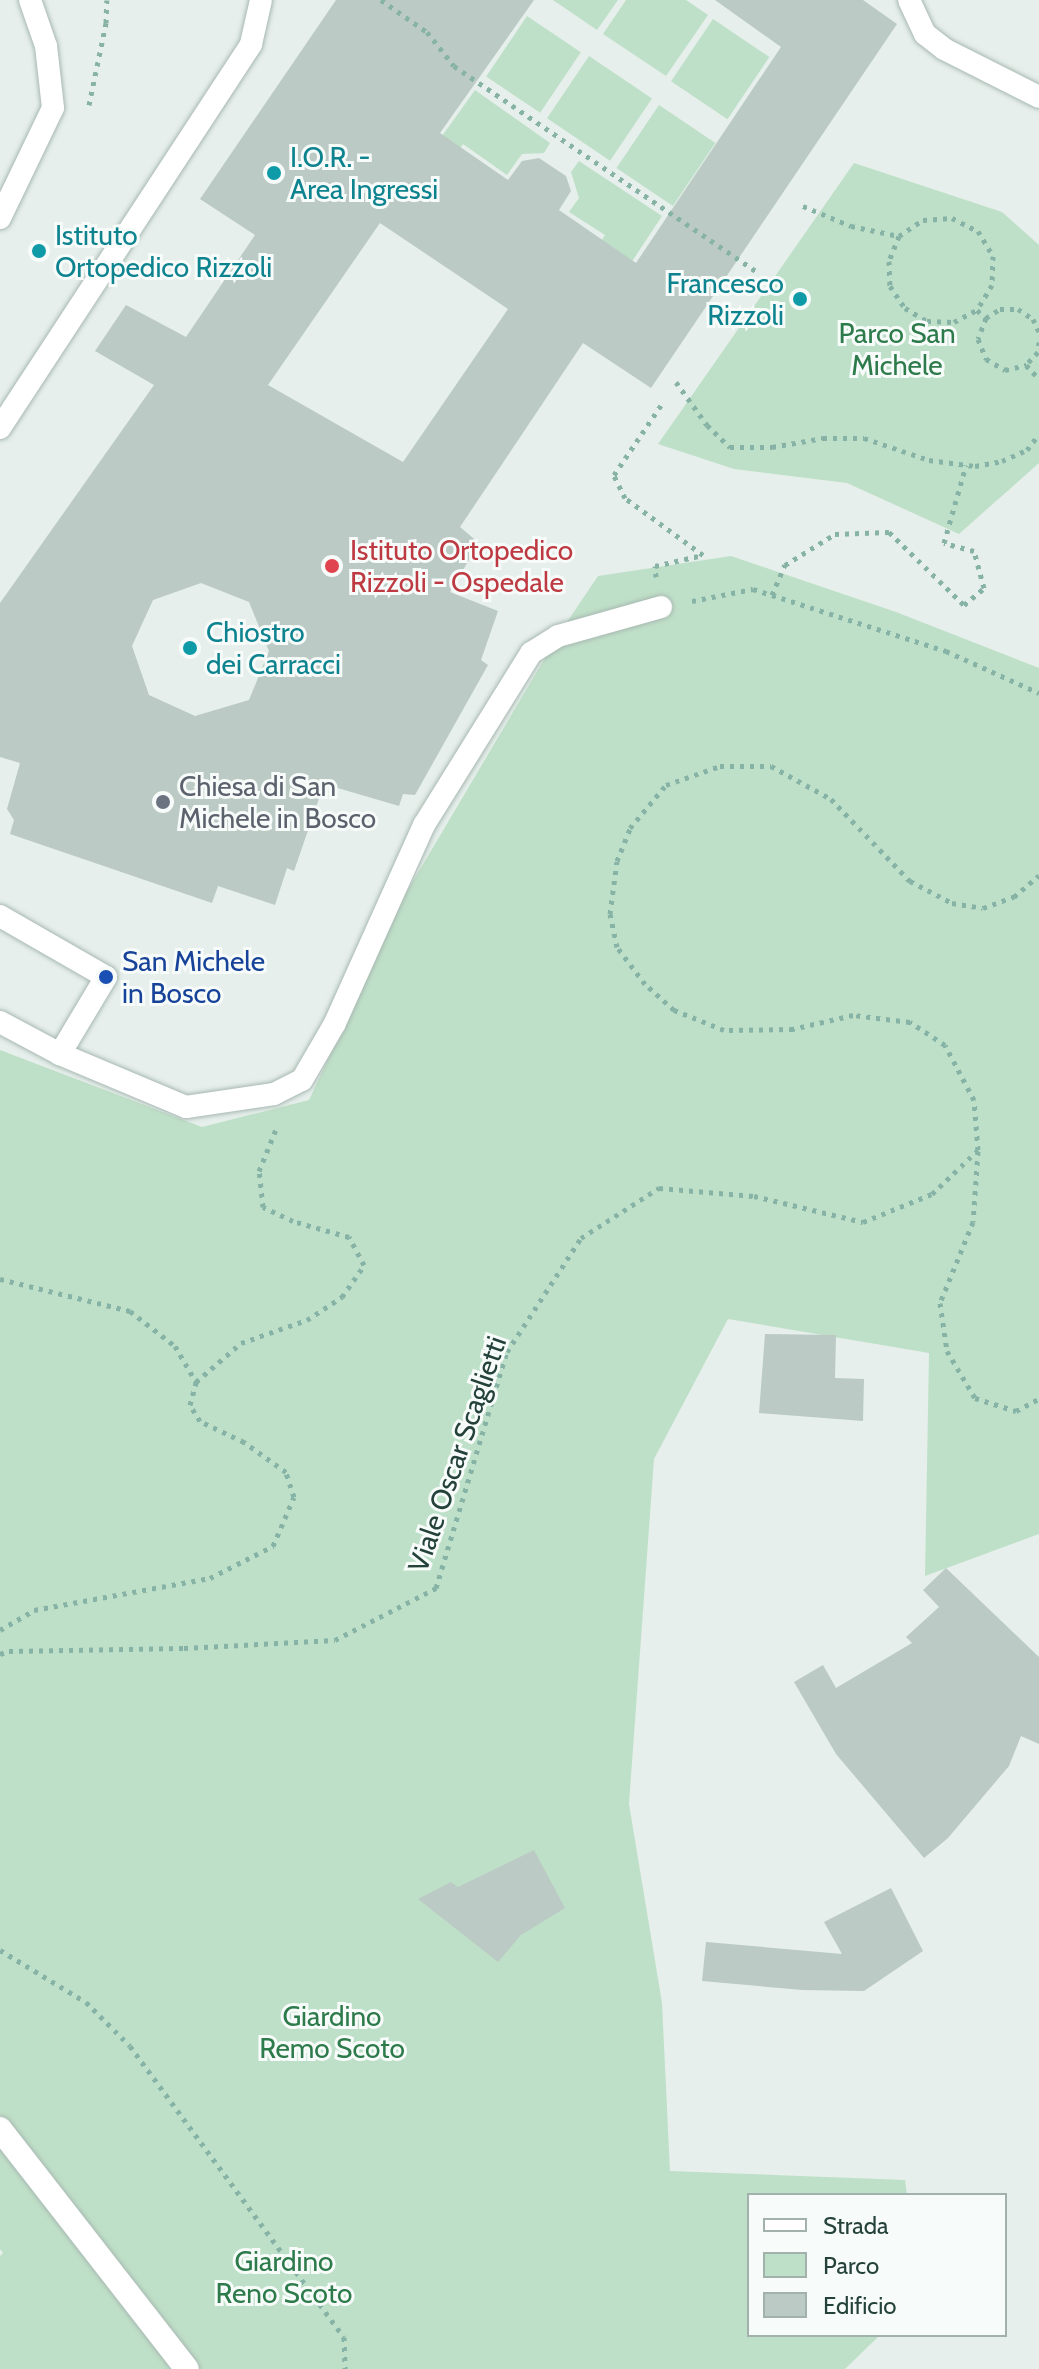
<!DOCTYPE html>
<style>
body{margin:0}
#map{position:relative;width:1039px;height:2369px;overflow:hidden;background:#e6efeb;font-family:Cabin,sans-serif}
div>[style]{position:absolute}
.green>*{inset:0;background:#bfe0c8;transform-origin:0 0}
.building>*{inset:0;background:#bbcac4}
.path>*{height:5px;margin-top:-2.5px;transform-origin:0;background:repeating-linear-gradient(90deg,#86b3a5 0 4px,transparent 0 10px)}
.roads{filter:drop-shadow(0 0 2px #a8b8b2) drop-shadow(0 0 2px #a8b8b2)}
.service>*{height:22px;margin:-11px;padding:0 11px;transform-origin:11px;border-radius:11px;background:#fff}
.minor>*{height:24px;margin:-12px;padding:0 12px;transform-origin:12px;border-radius:12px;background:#fff}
.dots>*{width:22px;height:22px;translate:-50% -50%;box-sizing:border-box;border:4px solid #f7fbf9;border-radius:50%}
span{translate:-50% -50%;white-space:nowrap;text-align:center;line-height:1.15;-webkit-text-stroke:6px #f7fbf9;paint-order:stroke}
.culture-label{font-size:28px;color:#0d838f}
.left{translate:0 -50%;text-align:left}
.right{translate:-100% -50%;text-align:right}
.park-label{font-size:28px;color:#2d7a4b}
.health-label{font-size:28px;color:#be3a42}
.worship-label{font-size:28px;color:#5b616d}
.transit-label{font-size:28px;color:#164399}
.street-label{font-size:28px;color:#24423a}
.legend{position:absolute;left:747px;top:2193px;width:260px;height:144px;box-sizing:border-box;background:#f7fbf9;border:2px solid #a3b1ad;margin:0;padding:10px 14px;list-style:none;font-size:24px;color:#24423a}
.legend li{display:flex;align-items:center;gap:16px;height:40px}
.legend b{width:40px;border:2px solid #a3b1ad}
</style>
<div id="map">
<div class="green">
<i style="clip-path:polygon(553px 0,618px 0,597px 30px)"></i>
<i style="clip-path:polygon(626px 0,686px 0,708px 15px,666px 76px,603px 34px)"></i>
<i style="left:527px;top:16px;width:65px;height:73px;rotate:34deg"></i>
<i style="left:713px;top:19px;width:68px;height:75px;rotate:34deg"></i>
<i style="left:589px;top:56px;width:76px;height:75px;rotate:34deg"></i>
<i style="clip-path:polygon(475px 90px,550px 143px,544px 153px,522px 154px,507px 175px,463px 144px,455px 155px,437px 143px)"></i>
<i style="left:659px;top:105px;width:68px;height:76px;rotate:34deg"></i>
<i style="clip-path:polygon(579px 161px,662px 216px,627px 269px,597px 248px,605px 235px,569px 212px,579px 198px,571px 172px)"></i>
<i style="clip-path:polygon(854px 163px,1002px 212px,1039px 245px,1039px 463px,959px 534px,847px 483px,734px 469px,658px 444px)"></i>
<i style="clip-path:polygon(731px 556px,896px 612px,1039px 668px,1039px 1534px,925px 1576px,929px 1353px,728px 1319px,654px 1459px,629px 1804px,662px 2003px,670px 2171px,905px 2180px,907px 2195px,749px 2195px,749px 2335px,880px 2335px,845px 2369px,0 2369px,0 2256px,3px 2253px,0 2249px,0 1050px,202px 1127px,309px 1100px,406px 893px,561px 631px,598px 576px)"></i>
</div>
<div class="building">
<i style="clip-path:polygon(evenodd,336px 0,534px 0,440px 133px,508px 180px,522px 161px,539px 158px,566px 176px,571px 191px,559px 210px,636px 263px,781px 47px,715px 0,863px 0,897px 24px,651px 388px,583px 343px,460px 527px,479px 543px,450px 592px,498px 611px,481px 660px,488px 665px,415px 795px,403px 794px,399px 806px,324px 784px,294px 871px,287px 868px,275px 905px,218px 886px,212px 903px,10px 834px,14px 820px,7px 809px,20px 763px,0 757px,0 603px,154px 385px,95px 351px,126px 305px,186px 337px,255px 235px,200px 199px,336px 0,380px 223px,508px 309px,403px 462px,268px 385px,380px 223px,336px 0,201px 583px,249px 602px,269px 651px,249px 700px,195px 716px,149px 695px,132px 646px,153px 600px,201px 583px)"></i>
<i style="clip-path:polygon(765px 1334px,836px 1335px,835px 1378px,864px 1379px,863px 1421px,759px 1413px)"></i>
<i style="clip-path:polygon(946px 1568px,1039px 1657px,1039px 1744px,1021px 1736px,1009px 1766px,948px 1838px,924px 1858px,836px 1754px,794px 1682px,823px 1665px,836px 1688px,912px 1643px,906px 1637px,939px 1607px,923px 1590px)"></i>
<i style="clip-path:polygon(534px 1850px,565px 1908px,521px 1935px,498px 1962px,418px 1899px,451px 1882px,458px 1887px)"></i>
<i style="clip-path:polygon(891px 1888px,923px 1951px,864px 1991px,802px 1990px,702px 1981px,706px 1942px,842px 1954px,824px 1922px)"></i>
</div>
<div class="path">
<i style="left:381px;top:0;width:56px;rotate:34.8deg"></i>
<i style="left:427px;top:32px;width:43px;rotate:51.5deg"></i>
<i style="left:454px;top:66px;width:365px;rotate:34.2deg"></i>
<i style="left:89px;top:105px;width:84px;rotate:-78.3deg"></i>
<i style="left:106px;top:23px;width:23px;rotate:-88deg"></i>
<i style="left:803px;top:206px;width:52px;rotate:22.6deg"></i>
<i style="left:851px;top:226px;width:49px;rotate:11.8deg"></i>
<i style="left:899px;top:236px;width:29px;rotate:-34deg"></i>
<i style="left:923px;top:220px;width:29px;rotate:-4deg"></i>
<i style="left:952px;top:218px;width:29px;rotate:27deg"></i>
<i style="left:978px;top:231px;width:29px;rotate:59deg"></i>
<i style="left:993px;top:256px;width:29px;rotate:92deg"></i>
<i style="left:992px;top:285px;width:29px;rotate:121deg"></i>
<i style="left:977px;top:310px;width:12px;rotate:42deg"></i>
<i style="left:986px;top:318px;width:17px;rotate:-33deg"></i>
<i style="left:1000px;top:309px;width:18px"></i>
<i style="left:1018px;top:309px;width:18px;rotate:34deg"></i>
<i style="left:1033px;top:319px;width:14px;rotate:65deg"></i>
<i style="left:899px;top:236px;width:27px;rotate:112deg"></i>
<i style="left:889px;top:261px;width:25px;rotate:88deg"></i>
<i style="left:890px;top:286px;width:27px;rotate:56deg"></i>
<i style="left:905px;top:308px;width:26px;rotate:31deg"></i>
<i style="left:927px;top:321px;width:27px;rotate:2deg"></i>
<i style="left:954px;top:322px;width:26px;rotate:-28deg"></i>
<i style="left:986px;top:318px;width:22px;rotate:111deg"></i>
<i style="left:978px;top:339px;width:22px;rotate:68deg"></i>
<i style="left:986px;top:359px;width:22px;rotate:30deg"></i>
<i style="left:1005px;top:370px;width:22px;rotate:-13deg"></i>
<i style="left:1039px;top:342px;width:10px;rotate:96deg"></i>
<i style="left:1038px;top:352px;width:18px;rotate:133deg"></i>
<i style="left:1026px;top:365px;width:19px;rotate:47deg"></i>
<i style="left:676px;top:382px;width:53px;rotate:54.2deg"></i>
<i style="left:707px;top:425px;width:32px;rotate:44deg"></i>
<i style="left:730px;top:447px;width:42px"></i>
<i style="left:772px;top:447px;width:52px;rotate:-10deg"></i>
<i style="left:823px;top:438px;width:41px"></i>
<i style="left:864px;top:438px;width:69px;rotate:18.7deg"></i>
<i style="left:929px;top:460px;width:46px;rotate:7.4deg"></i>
<i style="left:975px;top:466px;width:27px;rotate:-10deg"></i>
<i style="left:1002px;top:461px;width:27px;rotate:-24deg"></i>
<i style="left:1027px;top:450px;width:20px;rotate:-53deg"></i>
<i style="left:656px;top:577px;width:11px;rotate:-95deg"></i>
<i style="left:655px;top:566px;width:49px;rotate:-12.9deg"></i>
<i style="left:703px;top:555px;width:97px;rotate:-143.8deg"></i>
<i style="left:625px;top:498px;width:25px;rotate:-116deg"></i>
<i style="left:614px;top:475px;width:89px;rotate:-56deg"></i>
<i style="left:772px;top:595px;width:33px;rotate:-67deg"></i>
<i style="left:785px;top:565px;width:59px;rotate:-31.8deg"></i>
<i style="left:835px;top:534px;width:54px;rotate:-2.1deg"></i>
<i style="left:889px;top:532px;width:105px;rotate:44.2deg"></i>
<i style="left:964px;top:605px;width:26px;rotate:-40deg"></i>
<i style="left:984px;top:588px;width:38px;rotate:-105deg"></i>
<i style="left:974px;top:551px;width:31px;rotate:-165deg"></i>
<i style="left:944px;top:543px;width:81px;rotate:-74.2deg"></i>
<i style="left:692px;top:601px;width:62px;rotate:-11.1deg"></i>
<i style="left:753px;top:589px;width:203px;rotate:17.8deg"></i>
<i style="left:946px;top:651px;width:102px;rotate:24.3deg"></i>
<i style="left:978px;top:1151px;width:71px;rotate:94deg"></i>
<i style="left:973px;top:1222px;width:87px;rotate:112.2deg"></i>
<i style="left:940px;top:1303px;width:49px;rotate:81.7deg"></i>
<i style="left:947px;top:1351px;width:55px;rotate:59.2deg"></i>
<i style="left:975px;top:1398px;width:43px;rotate:17.6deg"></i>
<i style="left:1016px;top:1411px;width:26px;rotate:-28deg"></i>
<i style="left:0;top:1279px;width:134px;rotate:13.8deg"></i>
<i style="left:130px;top:1311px;width:57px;rotate:37.9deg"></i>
<i style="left:175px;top:1346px;width:42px;rotate:59.7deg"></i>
<i style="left:0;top:1630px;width:39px;rotate:-30deg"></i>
<i style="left:34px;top:1610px;width:179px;rotate:-10.3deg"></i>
<i style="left:210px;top:1578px;width:71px;rotate:-26.9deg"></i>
<i style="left:273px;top:1546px;width:53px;rotate:-66.8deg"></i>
<i style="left:294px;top:1497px;width:26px;rotate:-108deg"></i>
<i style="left:286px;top:1472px;width:52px;rotate:-144.5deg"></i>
<i style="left:244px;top:1442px;width:49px;rotate:-154.5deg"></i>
<i style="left:200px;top:1421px;width:19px;rotate:-122deg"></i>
<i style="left:190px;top:1405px;width:24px;rotate:-75deg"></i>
<i style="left:196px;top:1382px;width:60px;rotate:-40.9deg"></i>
<i style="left:241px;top:1343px;width:70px;rotate:-19.2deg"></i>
<i style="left:307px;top:1320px;width:42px;rotate:-33.3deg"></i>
<i style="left:342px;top:1297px;width:39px;rotate:-55deg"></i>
<i style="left:364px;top:1265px;width:32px;rotate:-118deg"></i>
<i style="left:349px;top:1237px;width:58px;rotate:-164.1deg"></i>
<i style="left:293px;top:1221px;width:33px;rotate:-155deg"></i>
<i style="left:263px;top:1207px;width:36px;rotate:-96deg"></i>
<i style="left:259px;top:1171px;width:48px;rotate:-67.8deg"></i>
<i style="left:0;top:1654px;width:9px;rotate:-18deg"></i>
<i style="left:9px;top:1651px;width:175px;rotate:-1deg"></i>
<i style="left:184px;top:1648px;width:151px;rotate:-3deg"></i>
<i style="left:335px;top:1640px;width:114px;rotate:-27.2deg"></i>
<i style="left:436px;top:1588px;width:246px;rotate:-73.3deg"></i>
<i style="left:507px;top:1352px;width:136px;rotate:-57deg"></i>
<i style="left:581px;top:1238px;width:93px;rotate:-32.7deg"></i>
<i style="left:659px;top:1188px;width:95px;rotate:4.8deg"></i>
<i style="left:754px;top:1196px;width:112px;rotate:13.4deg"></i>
<i style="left:863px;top:1222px;width:74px;rotate:-22.1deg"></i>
<i style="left:932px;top:1194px;width:64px;rotate:-43.7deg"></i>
<i style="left:978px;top:1150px;width:50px;rotate:-94.6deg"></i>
<i style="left:974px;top:1100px;width:62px;rotate:-117.8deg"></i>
<i style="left:945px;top:1045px;width:42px;rotate:-146.7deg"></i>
<i style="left:910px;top:1022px;width:57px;rotate:-173deg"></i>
<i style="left:853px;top:1015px;width:62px;rotate:166.9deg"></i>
<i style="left:793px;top:1029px;width:69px;rotate:179.2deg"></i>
<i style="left:724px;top:1030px;width:54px;rotate:-158.2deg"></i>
<i style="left:674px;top:1010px;width:39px;rotate:-138deg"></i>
<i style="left:645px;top:984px;width:46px;rotate:-127.1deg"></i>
<i style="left:617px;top:947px;width:34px;rotate:-102deg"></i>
<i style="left:610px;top:914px;width:53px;rotate:-82.5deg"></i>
<i style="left:617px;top:861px;width:35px;rotate:-68deg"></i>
<i style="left:630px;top:828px;width:56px;rotate:-50.1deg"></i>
<i style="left:666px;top:785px;width:57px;rotate:-19.4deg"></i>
<i style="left:720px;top:766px;width:51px"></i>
<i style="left:771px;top:766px;width:68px;rotate:28.8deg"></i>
<i style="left:831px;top:799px;width:114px;rotate:46.1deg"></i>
<i style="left:910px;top:881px;width:47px;rotate:27.6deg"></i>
<i style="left:952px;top:903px;width:31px;rotate:9deg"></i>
<i style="left:983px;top:908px;width:33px;rotate:-20deg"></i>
<i style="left:1014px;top:897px;width:33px;rotate:-41deg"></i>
<i style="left:0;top:1950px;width:100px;rotate:31.2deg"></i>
<i style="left:86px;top:2002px;width:62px;rotate:45deg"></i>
<i style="left:130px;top:2046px;width:361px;rotate:53.7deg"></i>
<i style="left:344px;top:2337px;width:32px;rotate:88deg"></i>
</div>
<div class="roads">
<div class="service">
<i style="left:909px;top:0;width:38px;rotate:65deg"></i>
<i style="left:925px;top:34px;width:24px;rotate:38deg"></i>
<i style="left:944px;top:49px;width:106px;rotate:26.8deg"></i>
<i style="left:0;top:218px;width:122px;rotate:-64.3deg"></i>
<i style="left:53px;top:108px;width:62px;rotate:-96.4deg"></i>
<i style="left:46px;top:46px;width:49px;rotate:-109.2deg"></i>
<i style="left:0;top:428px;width:459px;rotate:-56.8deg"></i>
<i style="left:251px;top:44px;width:45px;rotate:-77.2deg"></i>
<i style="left:0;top:916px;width:122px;rotate:29.9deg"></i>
<i style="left:106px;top:977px;width:90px;rotate:120.9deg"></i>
<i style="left:0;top:1022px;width:68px;rotate:28.1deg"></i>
<i style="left:60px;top:1054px;width:137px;rotate:22.8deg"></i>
<i style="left:186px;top:1107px;width:89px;rotate:-8.4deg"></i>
<i style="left:274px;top:1094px;width:31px;rotate:-27deg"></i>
<i style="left:302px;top:1080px;width:66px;rotate:-59.9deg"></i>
<i style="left:335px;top:1023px;width:217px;rotate:-65.8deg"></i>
<i style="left:424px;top:825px;width:203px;rotate:-58.1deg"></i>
<i style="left:531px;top:653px;width:32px;rotate:-32deg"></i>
<i style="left:558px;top:636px;width:107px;rotate:-15.7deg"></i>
</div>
<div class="minor">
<i style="left:0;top:2129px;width:304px;rotate:52.1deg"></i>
</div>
</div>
<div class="dots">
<i style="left:274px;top:173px;background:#0f9aa8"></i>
<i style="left:39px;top:251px;background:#0f9aa8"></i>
<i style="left:800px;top:299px;background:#0f9aa8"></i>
<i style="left:332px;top:566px;background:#e0444e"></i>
<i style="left:190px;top:648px;background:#0f9aa8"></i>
<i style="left:163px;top:802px;background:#6b7280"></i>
<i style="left:106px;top:977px;background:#1a4fb4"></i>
</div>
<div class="culture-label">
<span class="left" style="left:290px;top:173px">I.O.R. -<br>Area Ingressi</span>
<span class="left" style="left:55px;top:251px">Istituto<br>Ortopedico Rizzoli</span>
<span class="right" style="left:784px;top:299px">Francesco<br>Rizzoli</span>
<span class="left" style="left:206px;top:648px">Chiostro<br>dei Carracci</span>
</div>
<div class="park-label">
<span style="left:897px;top:349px">Parco San<br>Michele</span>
<span style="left:332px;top:2032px">Giardino<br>Remo Scoto</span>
<span style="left:284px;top:2277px">Giardino<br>Reno Scoto</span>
</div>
<div class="health-label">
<span class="left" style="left:350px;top:566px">Istituto Ortopedico<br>Rizzoli - Ospedale</span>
</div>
<div class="worship-label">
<span class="left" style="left:179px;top:802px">Chiesa di San<br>Michele in Bosco</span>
</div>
<div class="transit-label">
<span class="left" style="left:122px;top:977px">San Michele<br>in Bosco</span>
</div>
<div class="street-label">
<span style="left:457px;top:1454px;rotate:-71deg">Viale Oscar Scaglietti</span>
</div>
<ul class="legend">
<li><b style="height:10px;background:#fff"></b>Strada</li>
<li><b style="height:22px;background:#bfe0c8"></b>Parco</li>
<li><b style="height:22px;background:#bbcac4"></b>Edificio</li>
</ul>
</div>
